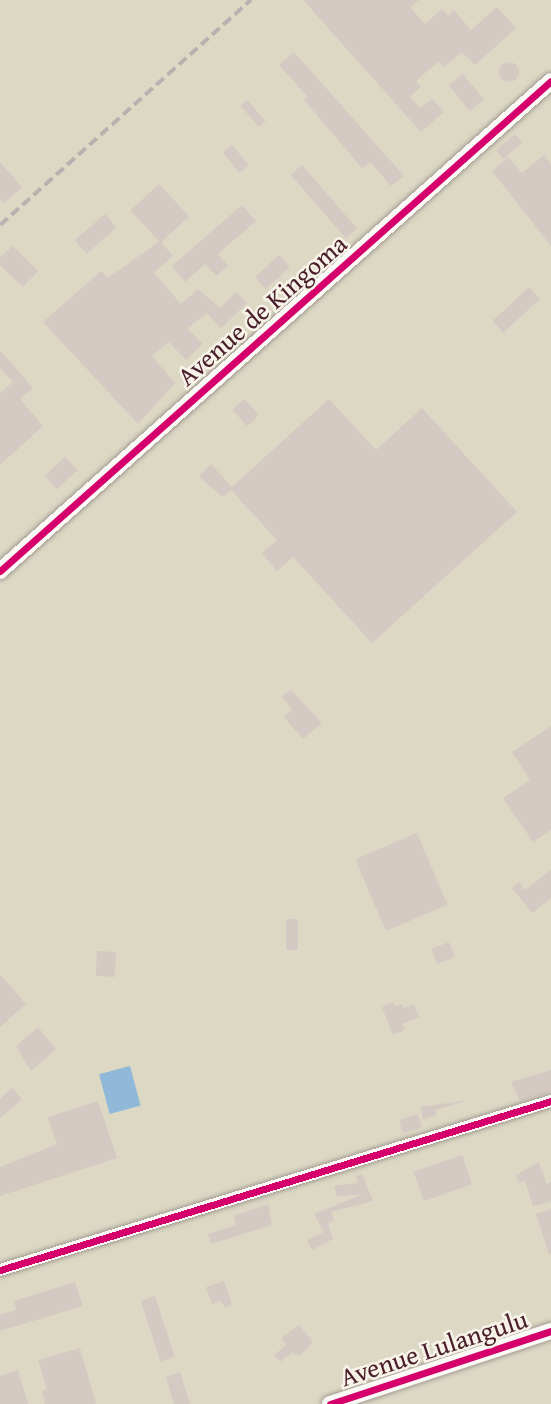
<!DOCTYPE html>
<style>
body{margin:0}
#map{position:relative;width:551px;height:1404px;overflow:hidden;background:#dcd8c4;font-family:"Gentium Book Plus",serif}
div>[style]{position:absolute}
.water>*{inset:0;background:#90b8d8;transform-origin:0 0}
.building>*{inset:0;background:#d5c9c3;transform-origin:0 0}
.round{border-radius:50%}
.roads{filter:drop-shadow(0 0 2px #a39c92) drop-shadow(0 0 2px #a39c92)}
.minor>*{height:12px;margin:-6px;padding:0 6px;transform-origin:6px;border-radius:6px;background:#faf9f6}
.tertiary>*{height:16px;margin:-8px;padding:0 8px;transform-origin:8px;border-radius:8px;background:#faf9f6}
.rail>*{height:3.5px;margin-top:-1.75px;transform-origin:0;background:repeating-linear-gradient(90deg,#b7b2b0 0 10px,transparent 0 15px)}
.cycleway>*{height:7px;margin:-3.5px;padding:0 3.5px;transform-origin:3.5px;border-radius:3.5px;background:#d6006c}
span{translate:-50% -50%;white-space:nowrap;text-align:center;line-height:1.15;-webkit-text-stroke:5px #f7f3e8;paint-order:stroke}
.street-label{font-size:26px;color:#4a1f2b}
</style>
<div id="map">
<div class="water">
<i style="left:130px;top:1066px;width:41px;height:32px;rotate:75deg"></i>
</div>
<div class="building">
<i style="clip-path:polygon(303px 0,419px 0,410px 7px,425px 24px,442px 9px,448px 16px,454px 10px,471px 30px,497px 7px,516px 28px,475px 65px,462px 52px,444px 67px,439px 61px,416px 81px,421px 87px,410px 97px,420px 108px,432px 99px,444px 112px,421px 132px)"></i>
<i style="clip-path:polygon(294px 52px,404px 176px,391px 186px,370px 162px,362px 168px,304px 100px,308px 97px,279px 65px)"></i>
<i class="round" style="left:499px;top:62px;width:20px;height:20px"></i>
<i style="left:463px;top:74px;width:33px;height:18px;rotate:51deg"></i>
<i style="left:247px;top:100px;width:28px;height:9px;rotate:48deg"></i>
<i style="left:515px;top:134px;width:11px;height:25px;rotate:49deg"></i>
<i style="left:232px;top:145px;width:26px;height:12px;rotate:50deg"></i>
<i style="clip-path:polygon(544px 155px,551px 164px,551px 246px,492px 171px,508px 157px,522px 173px)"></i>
<i style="clip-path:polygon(0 162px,22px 187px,4px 203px,0 199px)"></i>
<i style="left:302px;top:165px;width:84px;height:15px;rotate:49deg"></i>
<i style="left:159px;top:184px;width:44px;height:39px;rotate:47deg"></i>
<i style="clip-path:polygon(242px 205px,256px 221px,218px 254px,228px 266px,216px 276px,205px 264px,185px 282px,172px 266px)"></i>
<i style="left:105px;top:214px;width:18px;height:40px;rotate:49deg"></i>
<i style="clip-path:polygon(160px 241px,173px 256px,154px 273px,181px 304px,198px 289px,220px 308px,236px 292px,247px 303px,221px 328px,207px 313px,187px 328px,203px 344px,186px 360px,169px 342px,152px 356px,175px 383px,138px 424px,43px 322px,101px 271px,108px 278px)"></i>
<i style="clip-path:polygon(13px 246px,38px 271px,23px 287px,0 265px,0 257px)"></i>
<i style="left:279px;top:255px;width:16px;height:33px;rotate:47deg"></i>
<i style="left:529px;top:287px;width:16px;height:50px;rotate:47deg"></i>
<i style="clip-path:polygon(0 350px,33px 388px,20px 399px,43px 426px,0 465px,0 393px,13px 382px,0 368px)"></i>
<i style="left:244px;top:399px;width:22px;height:16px;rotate:47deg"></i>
<i style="clip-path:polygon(329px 399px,376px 450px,422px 408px,517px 512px,372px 643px,293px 557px,277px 571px,262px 553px,277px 540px,231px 490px,222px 497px,199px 476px,211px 464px,232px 487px)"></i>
<i style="left:65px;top:457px;width:18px;height:28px;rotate:47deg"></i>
<i style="clip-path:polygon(291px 690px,322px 723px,303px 739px,284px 717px,292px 710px,282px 696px)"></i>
<i style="clip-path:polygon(551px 726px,551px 830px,533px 842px,503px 798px,530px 780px,512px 752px)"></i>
<i style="left:417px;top:833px;width:78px;height:67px;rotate:67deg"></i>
<i style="clip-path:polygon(551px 870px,551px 898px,532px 913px,512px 888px,519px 882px,525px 890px)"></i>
<i style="left:286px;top:919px;width:12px;height:31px"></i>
<i style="left:449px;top:942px;width:16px;height:19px;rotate:68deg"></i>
<i style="left:97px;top:951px;width:19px;height:25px;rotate:3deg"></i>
<i style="clip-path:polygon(0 974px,26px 1004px,0 1027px)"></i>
<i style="clip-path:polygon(394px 1002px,395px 1007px,402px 1004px,404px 1008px,414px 1004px,419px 1017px,402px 1024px,405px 1030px,393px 1035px,382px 1007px)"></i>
<i style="clip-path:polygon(38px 1027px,56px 1049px,31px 1071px,16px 1046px)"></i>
<i style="clip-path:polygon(551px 1070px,551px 1092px,520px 1101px,511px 1082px)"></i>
<i style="clip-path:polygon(12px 1088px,22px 1099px,0 1118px,0 1099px)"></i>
<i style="clip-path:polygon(469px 1100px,435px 1110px,436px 1116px,423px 1119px,420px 1107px)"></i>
<i style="clip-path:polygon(98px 1101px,117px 1158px,0 1196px,0 1167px,57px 1144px,48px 1117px)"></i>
<i style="left:418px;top:1114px;width:14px;height:20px;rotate:73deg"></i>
<i style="left:462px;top:1155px;width:31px;height:51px;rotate:71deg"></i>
<i style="clip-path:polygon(539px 1162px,547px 1184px,551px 1182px,551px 1202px,533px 1206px,525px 1181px,519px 1183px,516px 1175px)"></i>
<i style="clip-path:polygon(362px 1174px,373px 1201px,331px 1212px,334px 1221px,328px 1223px,333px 1239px,312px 1250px,307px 1240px,324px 1232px,314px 1214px,361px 1195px,337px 1196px,334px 1186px,358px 1183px,356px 1176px)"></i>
<i style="clip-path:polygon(268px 1204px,272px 1225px,211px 1244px,208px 1234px,236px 1225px,234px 1216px)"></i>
<i style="clip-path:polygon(551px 1209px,551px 1254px,549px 1254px,536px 1214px)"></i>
<i style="clip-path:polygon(224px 1281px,232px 1304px,225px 1308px,221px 1301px,212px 1304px,206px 1287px)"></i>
<i style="clip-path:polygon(75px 1282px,83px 1306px,0 1331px,0 1315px,16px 1310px,14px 1301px)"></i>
<i style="left:155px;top:1296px;width:64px;height:15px;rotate:72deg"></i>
<i style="clip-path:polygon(299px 1325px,313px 1342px,300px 1356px,292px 1353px,280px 1362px,274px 1355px,286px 1345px,281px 1338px)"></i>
<i style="clip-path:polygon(80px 1348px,96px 1404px,45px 1404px,42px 1391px,47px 1389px,38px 1360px)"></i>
<i style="clip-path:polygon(18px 1370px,28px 1404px,0 1404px,0 1376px)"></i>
<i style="clip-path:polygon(180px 1372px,190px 1404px,174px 1404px,166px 1377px)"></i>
</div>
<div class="roads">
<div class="minor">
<i style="left:0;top:1270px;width:576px;rotate:-17.05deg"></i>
</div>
<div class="tertiary">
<i style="left:0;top:571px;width:737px;rotate:-41.65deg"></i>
<i style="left:330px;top:1404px;width:233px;rotate:-18.3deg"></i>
</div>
</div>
<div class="rail">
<i style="left:0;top:225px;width:337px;rotate:-41.9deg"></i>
</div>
<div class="cycleway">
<i style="left:0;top:571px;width:737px;rotate:-41.65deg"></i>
<i style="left:0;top:1270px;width:576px;rotate:-17.05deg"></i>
<i style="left:330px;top:1404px;width:233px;rotate:-18.3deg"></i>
</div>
<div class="street-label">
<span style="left:262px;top:310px;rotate:-41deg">Avenue de Kingoma</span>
<span style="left:434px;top:1348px;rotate:-18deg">Avenue Lulangulu</span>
</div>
</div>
